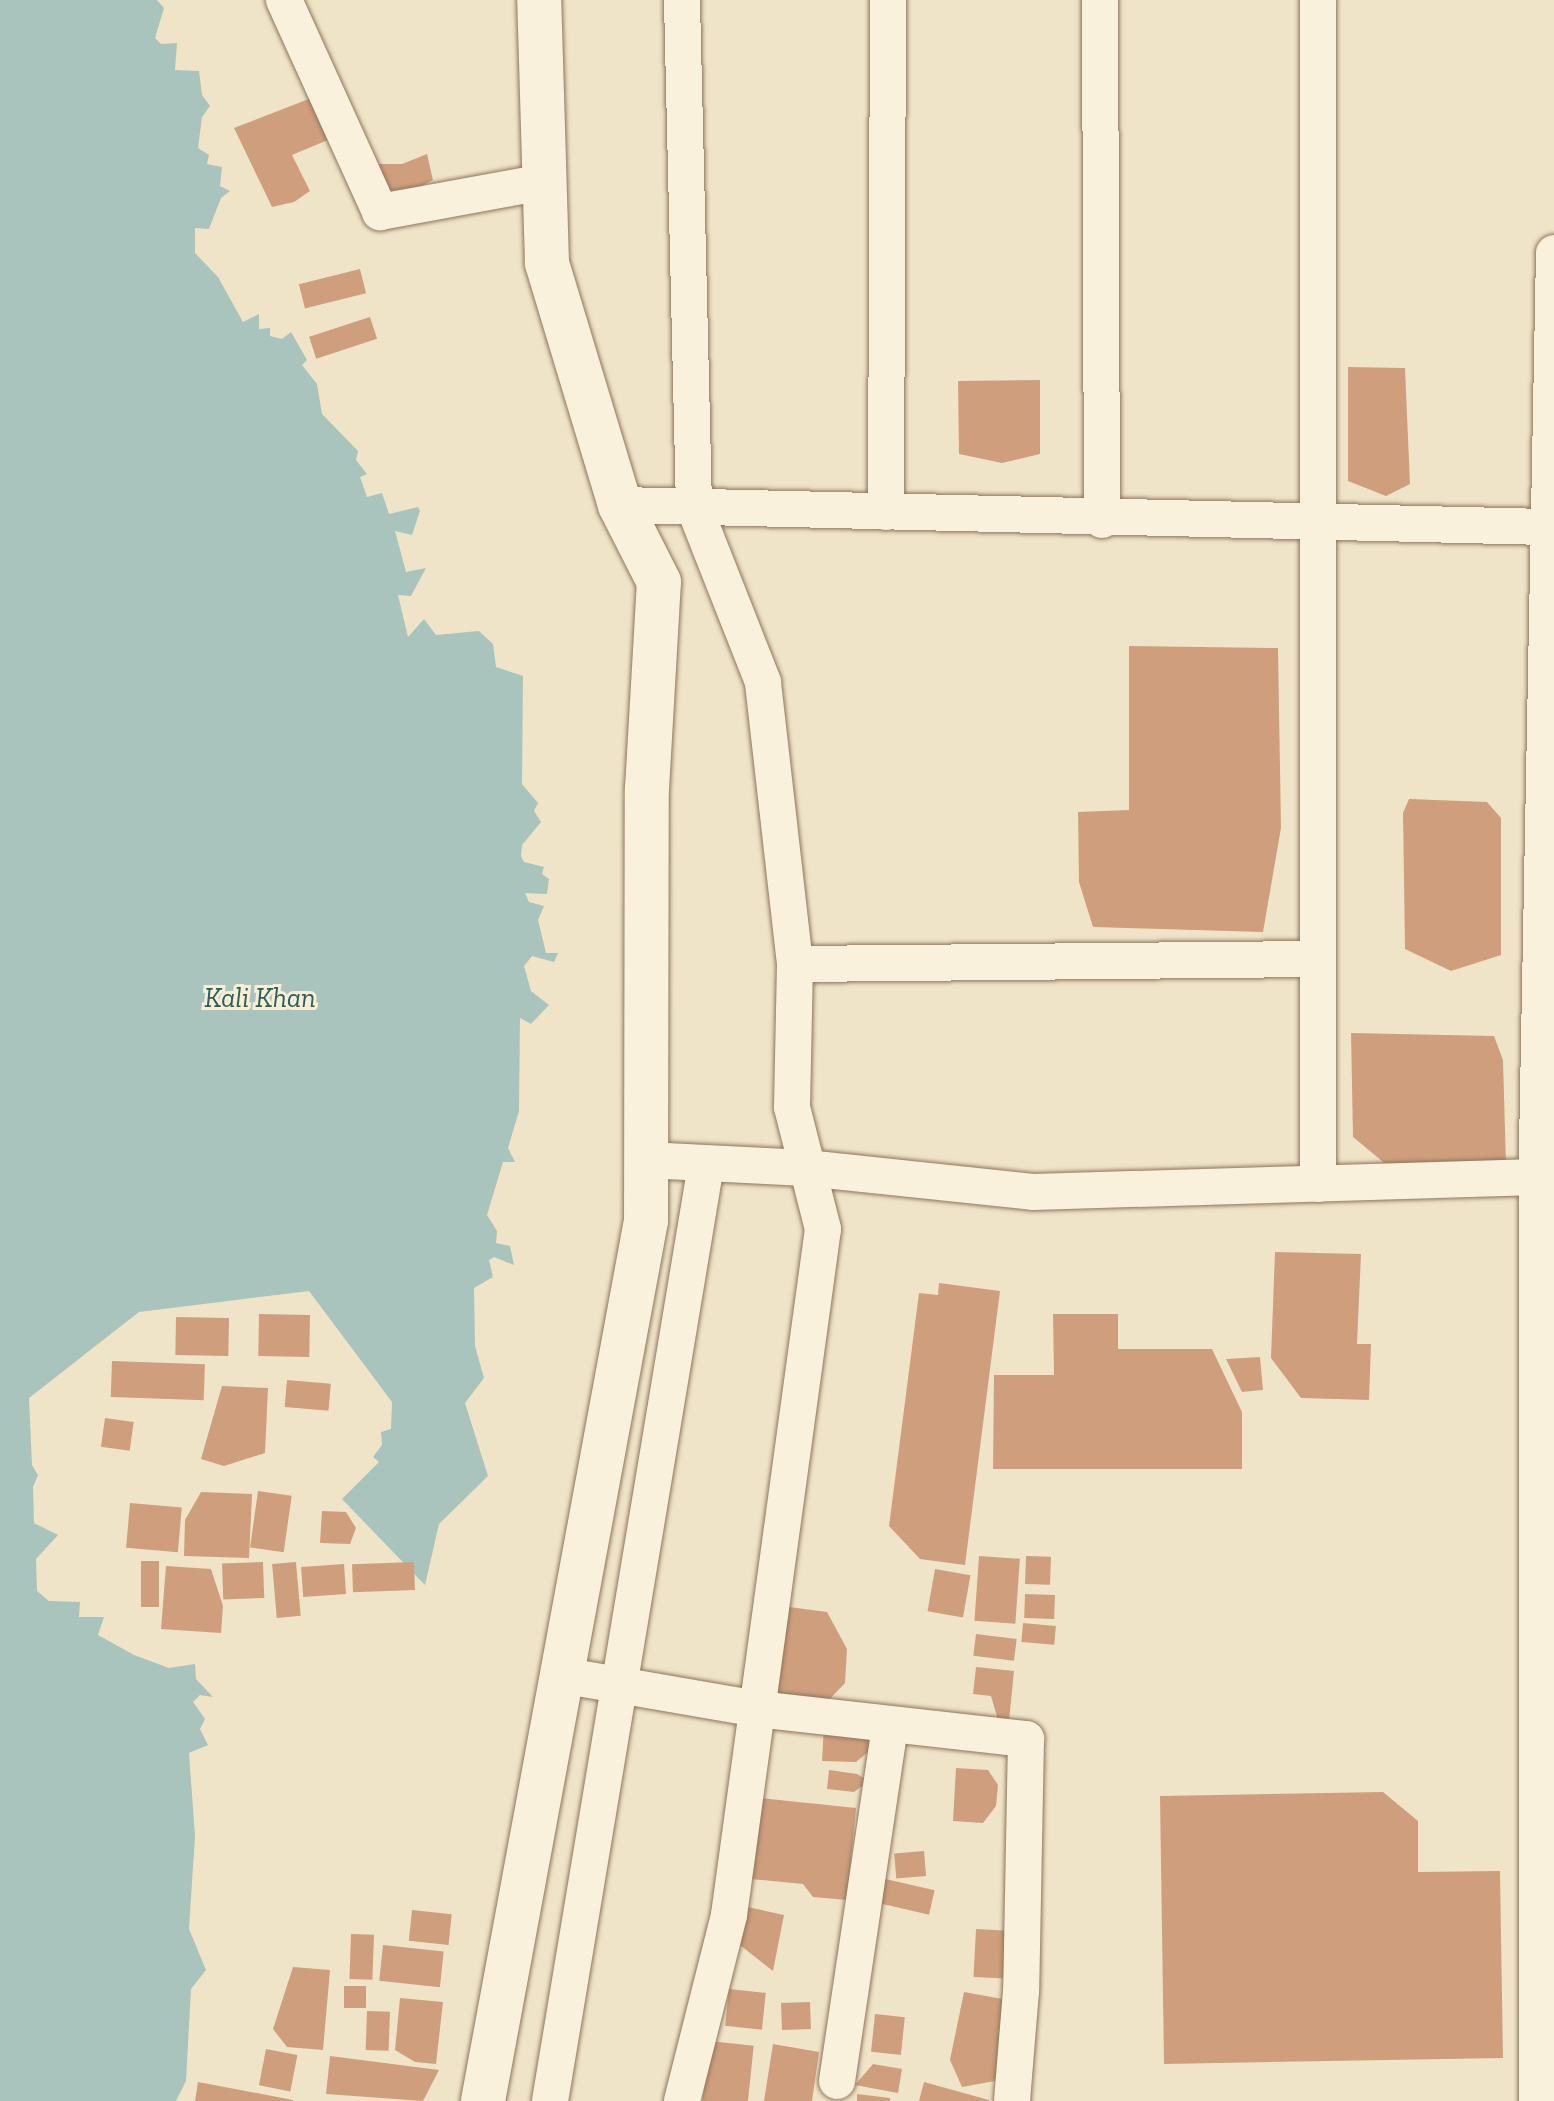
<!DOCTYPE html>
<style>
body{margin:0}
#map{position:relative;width:1554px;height:2101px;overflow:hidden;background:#f0e4c8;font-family:"Zilla Slab",serif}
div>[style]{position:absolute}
.water>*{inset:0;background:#a9c4bc}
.building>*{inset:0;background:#cf9f7d;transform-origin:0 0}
.roads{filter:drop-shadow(0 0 2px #8d765c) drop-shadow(0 0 2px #8d765c)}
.street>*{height:36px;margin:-18px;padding:0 18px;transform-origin:18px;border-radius:18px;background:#faf1dc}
.secondary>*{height:44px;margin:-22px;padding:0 22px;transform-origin:22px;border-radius:22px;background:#faf1dc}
span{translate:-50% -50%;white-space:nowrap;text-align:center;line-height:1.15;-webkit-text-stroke:6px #f7eed8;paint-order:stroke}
.water-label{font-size:28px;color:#2f5d5a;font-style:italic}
</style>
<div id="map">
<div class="water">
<i style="clip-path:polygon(0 0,157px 0,164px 8px,155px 38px,161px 44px,177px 43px,175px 70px,199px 71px,202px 95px,210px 106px,202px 117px,198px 148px,209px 155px,207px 164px,222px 167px,220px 186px,230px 191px,221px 198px,209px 229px,195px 228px,195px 253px,218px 277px,243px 322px,259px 314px,259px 329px,270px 328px,270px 336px,282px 339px,291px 332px,307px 360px,302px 365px,317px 384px,322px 414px,358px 451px,356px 460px,367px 474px,360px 477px,367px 497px,382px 493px,389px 514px,418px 507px,420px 511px,412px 535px,395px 531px,406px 572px,426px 568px,411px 596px,398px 595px,408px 637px,424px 619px,436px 635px,479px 631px,493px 644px,496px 667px,523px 676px,522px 784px,538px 803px,534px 811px,541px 822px,522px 845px,521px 856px,524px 862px,544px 867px,542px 874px,549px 879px,547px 894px,525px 893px,529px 902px,544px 906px,538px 920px,546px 953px,558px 953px,554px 962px,532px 956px,524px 966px,531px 991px,549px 1005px,531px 1024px,520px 1018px,519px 1111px,508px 1148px,515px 1162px,503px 1162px,487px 1215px,497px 1231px,496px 1243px,510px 1246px,514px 1265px,494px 1257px,489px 1260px,493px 1277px,474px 1288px,475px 1346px,484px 1378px,465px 1403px,488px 1476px,439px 1524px,425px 1585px,342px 1499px,379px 1462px,373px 1457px,382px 1445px,381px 1432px,391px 1429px,392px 1402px,309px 1291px,139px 1312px,29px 1398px,32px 1465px,38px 1475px,33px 1487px,34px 1523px,58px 1535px,36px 1559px,37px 1591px,49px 1601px,80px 1602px,79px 1617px,104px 1617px,98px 1635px,134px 1655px,169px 1668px,195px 1664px,196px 1679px,213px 1697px,200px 1695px,193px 1702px,205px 1719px,200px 1729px,208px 1745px,189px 1753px,195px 1836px,189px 1929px,206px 1970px,191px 1989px,186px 2081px,176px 2101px,0 2101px)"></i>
</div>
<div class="building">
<i style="clip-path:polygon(319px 95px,335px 137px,292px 155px,310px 191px,294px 202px,272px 207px,234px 128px)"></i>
<i style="clip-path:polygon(427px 154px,433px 180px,410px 192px,386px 190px,377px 164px,402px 164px)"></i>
<i style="left:360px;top:269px;width:25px;height:63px;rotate:76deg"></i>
<i style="left:370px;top:317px;width:23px;height:64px;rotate:72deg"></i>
<i style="clip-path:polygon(1348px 367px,1405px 368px,1410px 484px,1386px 496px,1348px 481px)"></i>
<i style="clip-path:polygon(1040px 380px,1040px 454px,1002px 463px,959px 454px,958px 381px)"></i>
<i style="clip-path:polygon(1129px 646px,1278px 648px,1281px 828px,1263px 932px,1093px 927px,1079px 882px,1078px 812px,1129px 810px)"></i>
<i style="clip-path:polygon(1409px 799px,1487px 802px,1501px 818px,1501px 955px,1451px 971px,1405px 949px,1403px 813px)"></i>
<i style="clip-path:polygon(1351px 1033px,1494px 1036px,1503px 1060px,1506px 1165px,1388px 1166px,1353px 1137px)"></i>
<i style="clip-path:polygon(1275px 1252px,1361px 1254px,1357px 1344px,1371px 1344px,1369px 1400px,1301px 1398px,1271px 1358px)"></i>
<i style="clip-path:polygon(939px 1283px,1000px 1291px,965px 1565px,920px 1559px,889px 1526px,919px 1293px,938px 1295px)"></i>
<i style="left:259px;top:1314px;width:51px;height:42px;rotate:1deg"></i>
<i style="clip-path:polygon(1053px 1314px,1118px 1314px,1118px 1349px,1212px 1349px,1242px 1412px,1242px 1469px,993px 1469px,994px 1375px,1054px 1375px)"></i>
<i style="left:176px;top:1317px;width:53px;height:38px;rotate:1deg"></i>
<i style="clip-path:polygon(1260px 1357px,1263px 1390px,1242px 1392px,1226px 1359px)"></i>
<i style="left:112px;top:1361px;width:93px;height:36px;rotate:2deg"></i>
<i style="left:287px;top:1380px;width:44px;height:27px;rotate:5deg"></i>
<i style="clip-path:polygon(222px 1386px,268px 1388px,265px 1453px,224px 1466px,201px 1459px)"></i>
<i style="left:105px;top:1418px;width:29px;height:29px;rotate:8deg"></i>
<i style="left:258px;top:1491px;width:34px;height:57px;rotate:8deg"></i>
<i style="clip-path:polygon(201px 1492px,252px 1494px,249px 1558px,184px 1556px,185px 1520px)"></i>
<i style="left:130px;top:1503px;width:52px;height:45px;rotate:5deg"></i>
<i style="clip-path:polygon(322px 1511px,346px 1512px,356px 1528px,350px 1544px,320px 1543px)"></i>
<i style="left:979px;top:1556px;width:41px;height:65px;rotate:4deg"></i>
<i style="left:1026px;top:1556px;width:25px;height:28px;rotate:2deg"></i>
<i style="left:141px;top:1561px;width:18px;height:46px"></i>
<i style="left:263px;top:1562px;width:36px;height:41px;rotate:88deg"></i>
<i style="left:296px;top:1562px;width:54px;height:24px;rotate:85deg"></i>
<i style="left:414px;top:1562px;width:28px;height:62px;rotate:88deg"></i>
<i style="left:344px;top:1564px;width:30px;height:43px;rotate:86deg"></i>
<i style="clip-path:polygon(166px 1566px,211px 1569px,223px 1606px,221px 1633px,161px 1629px)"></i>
<i style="left:935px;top:1569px;width:36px;height:43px;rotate:10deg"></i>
<i style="left:1025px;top:1594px;width:30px;height:24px;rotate:2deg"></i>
<i style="clip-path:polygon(782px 1606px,827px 1612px,847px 1649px,845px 1683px,825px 1704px,770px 1696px)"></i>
<i style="left:1023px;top:1623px;width:33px;height:19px;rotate:5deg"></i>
<i style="left:976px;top:1634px;width:41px;height:22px;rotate:7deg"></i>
<i style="clip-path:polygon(976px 1667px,1014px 1671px,1009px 1721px,998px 1720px,991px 1696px,973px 1694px)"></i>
<i style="clip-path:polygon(824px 1726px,858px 1728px,874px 1747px,856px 1762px,822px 1761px)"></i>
<i style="clip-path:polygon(956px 1768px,988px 1770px,998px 1785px,996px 1806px,983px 1823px,953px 1821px)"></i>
<i style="clip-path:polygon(829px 1770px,857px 1774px,869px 1781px,854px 1792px,827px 1789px)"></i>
<i style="clip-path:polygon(1383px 1792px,1418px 1821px,1418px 1872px,1500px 1871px,1503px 2058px,1164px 2064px,1160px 1796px)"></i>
<i style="clip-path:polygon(749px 1797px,856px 1808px,847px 1900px,813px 1897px,803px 1884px,740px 1878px)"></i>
<i style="left:924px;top:1851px;width:25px;height:30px;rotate:85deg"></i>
<i style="left:881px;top:1878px;width:55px;height:25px;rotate:13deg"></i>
<i style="clip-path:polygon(743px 1906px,784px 1915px,773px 1971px,736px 1942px)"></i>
<i style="left:412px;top:1910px;width:40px;height:31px;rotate:6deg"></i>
<i style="left:976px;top:1929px;width:41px;height:48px;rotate:3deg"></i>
<i style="left:351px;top:1934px;width:23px;height:45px;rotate:2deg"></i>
<i style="left:383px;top:1945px;width:61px;height:36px;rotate:6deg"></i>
<i style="clip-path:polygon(293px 1967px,330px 1970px,323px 2050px,287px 2047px,273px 2029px)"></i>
<i style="left:344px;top:1986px;width:22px;height:22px"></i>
<i style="left:729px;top:1989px;width:37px;height:37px;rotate:6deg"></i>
<i style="clip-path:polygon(964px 1992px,1008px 2000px,995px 2081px,962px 2087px,950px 2060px)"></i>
<i style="clip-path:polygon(400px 1998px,443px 2002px,436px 2064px,415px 2062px,395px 2050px)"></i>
<i style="left:810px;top:2002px;width:27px;height:29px;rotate:88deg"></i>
<i style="left:367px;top:2011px;width:23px;height:39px;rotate:2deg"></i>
<i style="left:875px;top:2014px;width:30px;height:38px;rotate:6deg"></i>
<i style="left:709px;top:2041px;width:45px;height:60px;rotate:6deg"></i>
<i style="clip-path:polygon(773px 2044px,819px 2052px,812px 2101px,764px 2101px)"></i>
<i style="left:266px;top:2049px;width:32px;height:37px;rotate:11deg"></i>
<i style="clip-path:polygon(330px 2056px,439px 2070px,423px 2101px,326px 2094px)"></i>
<i style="clip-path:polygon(873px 2064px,902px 2069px,898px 2093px,855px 2085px)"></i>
<i style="clip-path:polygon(198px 2082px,293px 2100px,293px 2101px,195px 2101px)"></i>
<i style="clip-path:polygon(924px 2082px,989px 2100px,989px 2101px,919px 2101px)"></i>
<i style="clip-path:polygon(857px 2094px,890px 2098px,890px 2101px,857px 2101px)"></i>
</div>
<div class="roads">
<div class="street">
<i style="left:284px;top:0;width:233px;rotate:65.6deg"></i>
<i style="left:380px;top:212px;width:167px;rotate:-10.4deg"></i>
<i style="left:1100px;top:0;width:520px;rotate:89.78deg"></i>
<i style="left:620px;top:505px;width:929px;rotate:1.36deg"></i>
<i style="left:886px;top:512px;width:512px;rotate:-89.78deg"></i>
<i style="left:795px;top:964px;width:523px;rotate:-0.55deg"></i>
<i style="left:646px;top:1160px;width:160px;rotate:2.9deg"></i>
<i style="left:806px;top:1168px;width:228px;rotate:6deg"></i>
<i style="left:1033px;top:1192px;width:504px;rotate:-1.7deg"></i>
<i style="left:1318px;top:1184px;width:1184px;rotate:-90deg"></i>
<i style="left:561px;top:1675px;width:199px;rotate:9.8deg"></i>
<i style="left:757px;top:1709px;width:271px;rotate:6.4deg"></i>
<i style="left:1026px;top:1739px;width:252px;rotate:91.1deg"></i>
<i style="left:1021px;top:1991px;width:110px;rotate:94.7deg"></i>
<i style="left:837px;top:2081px;width:359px;rotate:-81.5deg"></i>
<i style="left:550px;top:2101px;width:949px;rotate:-80.54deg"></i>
<i style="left:682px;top:2101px;width:192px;rotate:-75.8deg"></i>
<i style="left:729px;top:1915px;width:692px;rotate:-82.2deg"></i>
<i style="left:823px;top:1229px;width:126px;rotate:-104.3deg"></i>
<i style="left:792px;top:1107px;width:143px;rotate:-88.8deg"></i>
<i style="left:795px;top:964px;width:284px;rotate:-96.5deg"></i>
<i style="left:763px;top:682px;width:188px;rotate:-111.5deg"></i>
<i style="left:694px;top:507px;width:507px;rotate:-91.36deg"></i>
<i style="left:1537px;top:2101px;width:955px;rotate:-90deg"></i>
<i style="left:1537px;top:1146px;width:893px;rotate:-88.91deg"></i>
</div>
<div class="secondary">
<i style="left:483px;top:2101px;width:895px;rotate:-79.51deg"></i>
<i style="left:646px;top:1221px;width:432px;rotate:-89.9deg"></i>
<i style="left:647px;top:789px;width:207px;rotate:-86.7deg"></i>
<i style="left:659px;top:582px;width:86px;rotate:-116.9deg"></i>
<i style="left:620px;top:505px;width:253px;rotate:-106.8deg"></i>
<i style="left:547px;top:263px;width:263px;rotate:-91.7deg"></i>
</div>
</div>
<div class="water-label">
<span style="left:260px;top:998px">Kali Khan</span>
</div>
</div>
